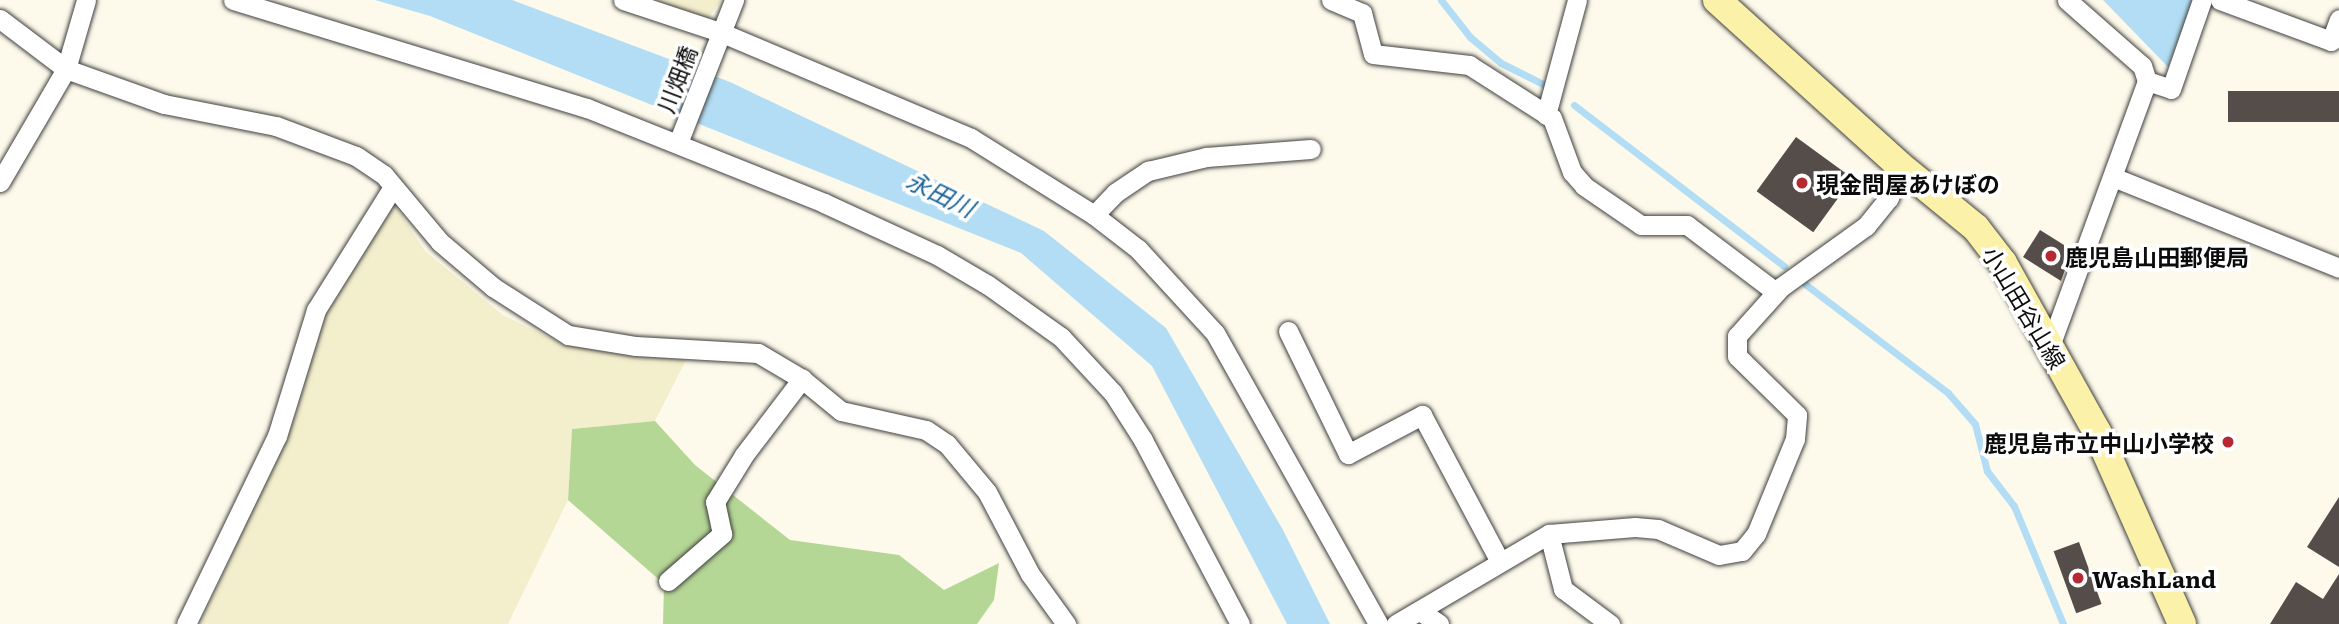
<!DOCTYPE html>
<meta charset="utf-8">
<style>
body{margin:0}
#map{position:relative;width:2339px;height:624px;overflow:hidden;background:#fefaeb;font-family:Literata,"Noto Sans JP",serif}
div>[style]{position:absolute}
.farmland>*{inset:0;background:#f3efcd}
.forest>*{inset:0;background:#b5d796}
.water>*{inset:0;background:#b2ddf4}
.stream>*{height:7px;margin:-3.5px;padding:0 3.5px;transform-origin:3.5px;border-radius:3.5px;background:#b2ddf4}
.building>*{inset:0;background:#544d49;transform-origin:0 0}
.roads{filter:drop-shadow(0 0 2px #3f3f3f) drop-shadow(0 0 2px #3f3f3f)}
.minor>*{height:19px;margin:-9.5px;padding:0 9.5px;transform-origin:9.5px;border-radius:9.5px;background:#fff}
.secondary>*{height:28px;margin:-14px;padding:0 14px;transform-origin:14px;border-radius:14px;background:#fcf1a8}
.dots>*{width:19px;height:19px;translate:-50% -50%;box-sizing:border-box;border:4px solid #fff;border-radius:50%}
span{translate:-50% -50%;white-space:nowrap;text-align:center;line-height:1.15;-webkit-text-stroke:7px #fff;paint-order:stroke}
.street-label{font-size:23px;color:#0c0c0c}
.poi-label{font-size:23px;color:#0c0c0c;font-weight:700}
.left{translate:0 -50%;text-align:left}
.right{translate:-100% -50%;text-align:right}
.water-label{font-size:24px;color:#1a6599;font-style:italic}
</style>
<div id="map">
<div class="farmland">
<i style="clip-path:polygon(641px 0,721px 0,707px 21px)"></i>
<i style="clip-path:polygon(394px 204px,425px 251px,503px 315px,564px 345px,686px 360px,655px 421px,572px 429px,568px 500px,508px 624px,200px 624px,293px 422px,326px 313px)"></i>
</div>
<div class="forest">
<i style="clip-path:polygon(655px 421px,695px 465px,790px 540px,899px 555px,944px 590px,999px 563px,994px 600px,977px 624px,663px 624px,664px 584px,568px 500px,572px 429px)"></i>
</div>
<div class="water">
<i style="clip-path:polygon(375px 0,512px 0,730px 82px,1044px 231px,1166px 328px,1283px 530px,1330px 624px,1287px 624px,1152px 366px,1021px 253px,430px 16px)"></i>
<i style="clip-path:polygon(2103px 0,2193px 0,2168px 67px)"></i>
</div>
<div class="stream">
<i style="left:1441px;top:0;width:47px;rotate:51.9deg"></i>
<i style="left:1470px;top:37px;width:40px;rotate:40deg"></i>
<i style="left:1501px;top:63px;width:51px;rotate:26.6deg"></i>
<i style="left:1574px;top:105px;width:265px;rotate:37.5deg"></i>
<i style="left:1805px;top:284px;width:180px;rotate:37.3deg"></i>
<i style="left:1948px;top:393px;width:41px;rotate:48.9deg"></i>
<i style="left:1975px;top:424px;width:49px;rotate:75.7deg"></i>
<i style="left:1987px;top:471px;width:44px;rotate:52.4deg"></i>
<i style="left:2014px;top:506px;width:128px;rotate:67.4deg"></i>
</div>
<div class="building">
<i style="left:2339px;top:91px;width:31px;height:111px;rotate:90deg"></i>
<i style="left:1796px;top:137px;width:70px;height:67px;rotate:36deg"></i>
<i style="clip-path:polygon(2040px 230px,2072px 250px,2061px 281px,2023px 257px)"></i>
<i style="clip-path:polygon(2339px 497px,2339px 567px,2307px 547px)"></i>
<i style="left:2079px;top:542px;width:66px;height:27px;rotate:70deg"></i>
<i style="clip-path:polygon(2339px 574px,2339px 624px,2270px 624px,2296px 582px,2323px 599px)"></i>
</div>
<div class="roads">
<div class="minor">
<i style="left:233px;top:0;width:370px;rotate:17deg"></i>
<i style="left:587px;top:108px;width:255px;rotate:21.8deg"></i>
<i style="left:824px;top:203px;width:124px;rotate:24.7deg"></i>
<i style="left:937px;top:255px;width:59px;rotate:30.5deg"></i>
<i style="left:988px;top:285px;width:90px;rotate:35.5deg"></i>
<i style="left:1061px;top:337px;width:76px;rotate:47.1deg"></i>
<i style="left:1113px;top:393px;width:56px;rotate:57.4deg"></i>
<i style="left:1143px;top:440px;width:208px;rotate:62.2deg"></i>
<i style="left:623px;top:0;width:102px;rotate:18.3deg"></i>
<i style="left:720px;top:32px;width:272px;rotate:22.9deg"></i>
<i style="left:971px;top:138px;width:145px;rotate:32deg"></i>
<i style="left:1094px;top:215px;width:56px;rotate:37.7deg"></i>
<i style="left:1138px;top:249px;width:114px;rotate:47.5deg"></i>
<i style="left:1215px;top:333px;width:334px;rotate:60.7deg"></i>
<i style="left:1331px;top:0;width:34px;rotate:23deg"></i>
<i style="left:1362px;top:13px;width:42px;rotate:75deg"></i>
<i style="left:1373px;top:54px;width:97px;rotate:6.5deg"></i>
<i style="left:1469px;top:65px;width:98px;rotate:32.6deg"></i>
<i style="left:1552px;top:118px;width:58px;rotate:69.7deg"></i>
<i style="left:1572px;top:172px;width:18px;rotate:49deg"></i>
<i style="left:1584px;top:186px;width:69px;rotate:34.4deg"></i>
<i style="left:1641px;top:225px;width:46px"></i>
<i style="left:1687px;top:225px;width:111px;rotate:37deg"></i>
<i style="left:2220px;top:0;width:118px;rotate:20.3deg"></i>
<i style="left:2331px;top:41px;width:23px;rotate:-70deg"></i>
<i style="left:0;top:19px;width:83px;rotate:37.1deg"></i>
<i style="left:66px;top:69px;width:104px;rotate:19.7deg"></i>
<i style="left:164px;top:104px;width:114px;rotate:11.1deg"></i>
<i style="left:276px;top:126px;width:85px;rotate:20.6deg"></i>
<i style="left:356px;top:156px;width:34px;rotate:34deg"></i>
<i style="left:384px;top:175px;width:87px;rotate:50.1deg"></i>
<i style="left:440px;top:242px;width:70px;rotate:40.3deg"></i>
<i style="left:493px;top:287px;width:89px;rotate:32.6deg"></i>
<i style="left:568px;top:335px;width:69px;rotate:9.2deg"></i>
<i style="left:636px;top:346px;width:122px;rotate:3.3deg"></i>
<i style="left:758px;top:353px;width:51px;rotate:30.6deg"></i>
<i style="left:802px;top:379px;width:50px;rotate:39.4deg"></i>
<i style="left:841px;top:411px;width:87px;rotate:12.6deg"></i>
<i style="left:926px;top:430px;width:25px;rotate:34deg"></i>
<i style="left:947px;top:444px;width:62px;rotate:50.2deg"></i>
<i style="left:987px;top:492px;width:93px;rotate:62.3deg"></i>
<i style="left:1030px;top:574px;width:62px;rotate:54.2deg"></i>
<i style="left:2147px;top:81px;width:25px;rotate:18deg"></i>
<i style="left:2171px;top:89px;width:94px;rotate:-70.8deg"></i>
<i style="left:1546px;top:115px;width:119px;rotate:-74.9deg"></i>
<i style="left:678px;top:143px;width:154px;rotate:-68.6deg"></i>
<i style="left:2113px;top:177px;width:244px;rotate:21.9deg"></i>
<i style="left:0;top:182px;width:131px;rotate:-59.7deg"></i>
<i style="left:66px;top:69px;width:72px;rotate:-73.8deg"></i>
<i style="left:1094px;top:215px;width:30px;rotate:-46deg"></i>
<i style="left:1115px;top:193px;width:40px;rotate:-34deg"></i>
<i style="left:1148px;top:171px;width:60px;rotate:-13.6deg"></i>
<i style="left:1206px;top:157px;width:105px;rotate:-4.4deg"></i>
<i style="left:1288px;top:331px;width:137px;rotate:64deg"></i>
<i style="left:1348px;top:454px;width:84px;rotate:-27.8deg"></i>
<i style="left:1422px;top:415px;width:166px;rotate:62deg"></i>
<i style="left:2050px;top:346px;width:282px;rotate:-69.9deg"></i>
<i style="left:2147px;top:81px;width:16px;rotate:-108deg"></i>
<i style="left:2142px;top:66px;width:100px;rotate:-138.7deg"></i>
<i style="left:1549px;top:534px;width:57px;rotate:75.7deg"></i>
<i style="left:1563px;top:589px;width:59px;rotate:36.7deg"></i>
<i style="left:668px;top:581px;width:72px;rotate:-41deg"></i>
<i style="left:722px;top:534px;width:33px;rotate:-102deg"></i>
<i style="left:715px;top:502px;width:55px;rotate:-58.3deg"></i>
<i style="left:744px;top:455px;width:96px;rotate:-52.7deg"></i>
<i style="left:1420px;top:611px;width:23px;rotate:34deg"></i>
<i style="left:186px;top:624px;width:209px;rotate:-64.2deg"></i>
<i style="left:277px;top:436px;width:132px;rotate:-72.8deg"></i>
<i style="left:316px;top:310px;width:145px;rotate:-58deg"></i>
<i style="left:1396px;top:624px;width:178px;rotate:-30.5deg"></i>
<i style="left:1549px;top:534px;width:86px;rotate:-4.7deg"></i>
<i style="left:1635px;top:527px;width:23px;rotate:5deg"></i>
<i style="left:1658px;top:529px;width:66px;rotate:23.1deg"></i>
<i style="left:1719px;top:555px;width:23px;rotate:-10deg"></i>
<i style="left:1742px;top:551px;width:22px;rotate:-51deg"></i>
<i style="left:1756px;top:534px;width:103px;rotate:-67.7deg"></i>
<i style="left:1795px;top:439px;width:24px;rotate:-85deg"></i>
<i style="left:1797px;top:415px;width:84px;rotate:-135.5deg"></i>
<i style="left:1737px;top:356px;width:20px;rotate:-90deg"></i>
<i style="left:1737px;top:336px;width:66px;rotate:-48.1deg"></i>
<i style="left:1781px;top:287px;width:105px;rotate:-35.7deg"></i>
<i style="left:1866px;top:226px;width:36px;rotate:-51deg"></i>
<i style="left:1889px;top:198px;width:34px;rotate:-73deg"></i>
</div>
<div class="secondary">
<i style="left:1717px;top:0;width:246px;rotate:42.2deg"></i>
<i style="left:1899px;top:165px;width:99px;rotate:39.3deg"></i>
<i style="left:1976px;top:228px;width:44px;rotate:52.4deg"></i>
<i style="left:2003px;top:263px;width:193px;rotate:60.9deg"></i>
<i style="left:2097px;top:432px;width:210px;rotate:66.1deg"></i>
</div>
</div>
<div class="dots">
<i style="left:1802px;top:183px;background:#b62933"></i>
<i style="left:2051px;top:256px;background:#b62933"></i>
<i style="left:2228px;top:442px;background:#b62933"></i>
<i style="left:2078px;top:578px;background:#b62933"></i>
</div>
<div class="street-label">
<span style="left:676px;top:79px;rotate:-69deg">川畑橋</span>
<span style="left:2025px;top:307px;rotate:59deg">小山田谷山線</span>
</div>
<div class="poi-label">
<span class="left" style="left:1816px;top:183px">現金問屋あけぼの</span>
<span class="left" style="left:2065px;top:256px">鹿児島山田郵便局</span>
<span class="right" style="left:2214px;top:442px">鹿児島市立中山小学校</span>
<span class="left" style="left:2092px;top:578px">WashLand</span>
</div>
<div class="water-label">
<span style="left:941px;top:193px;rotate:26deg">永田川</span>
</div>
</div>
